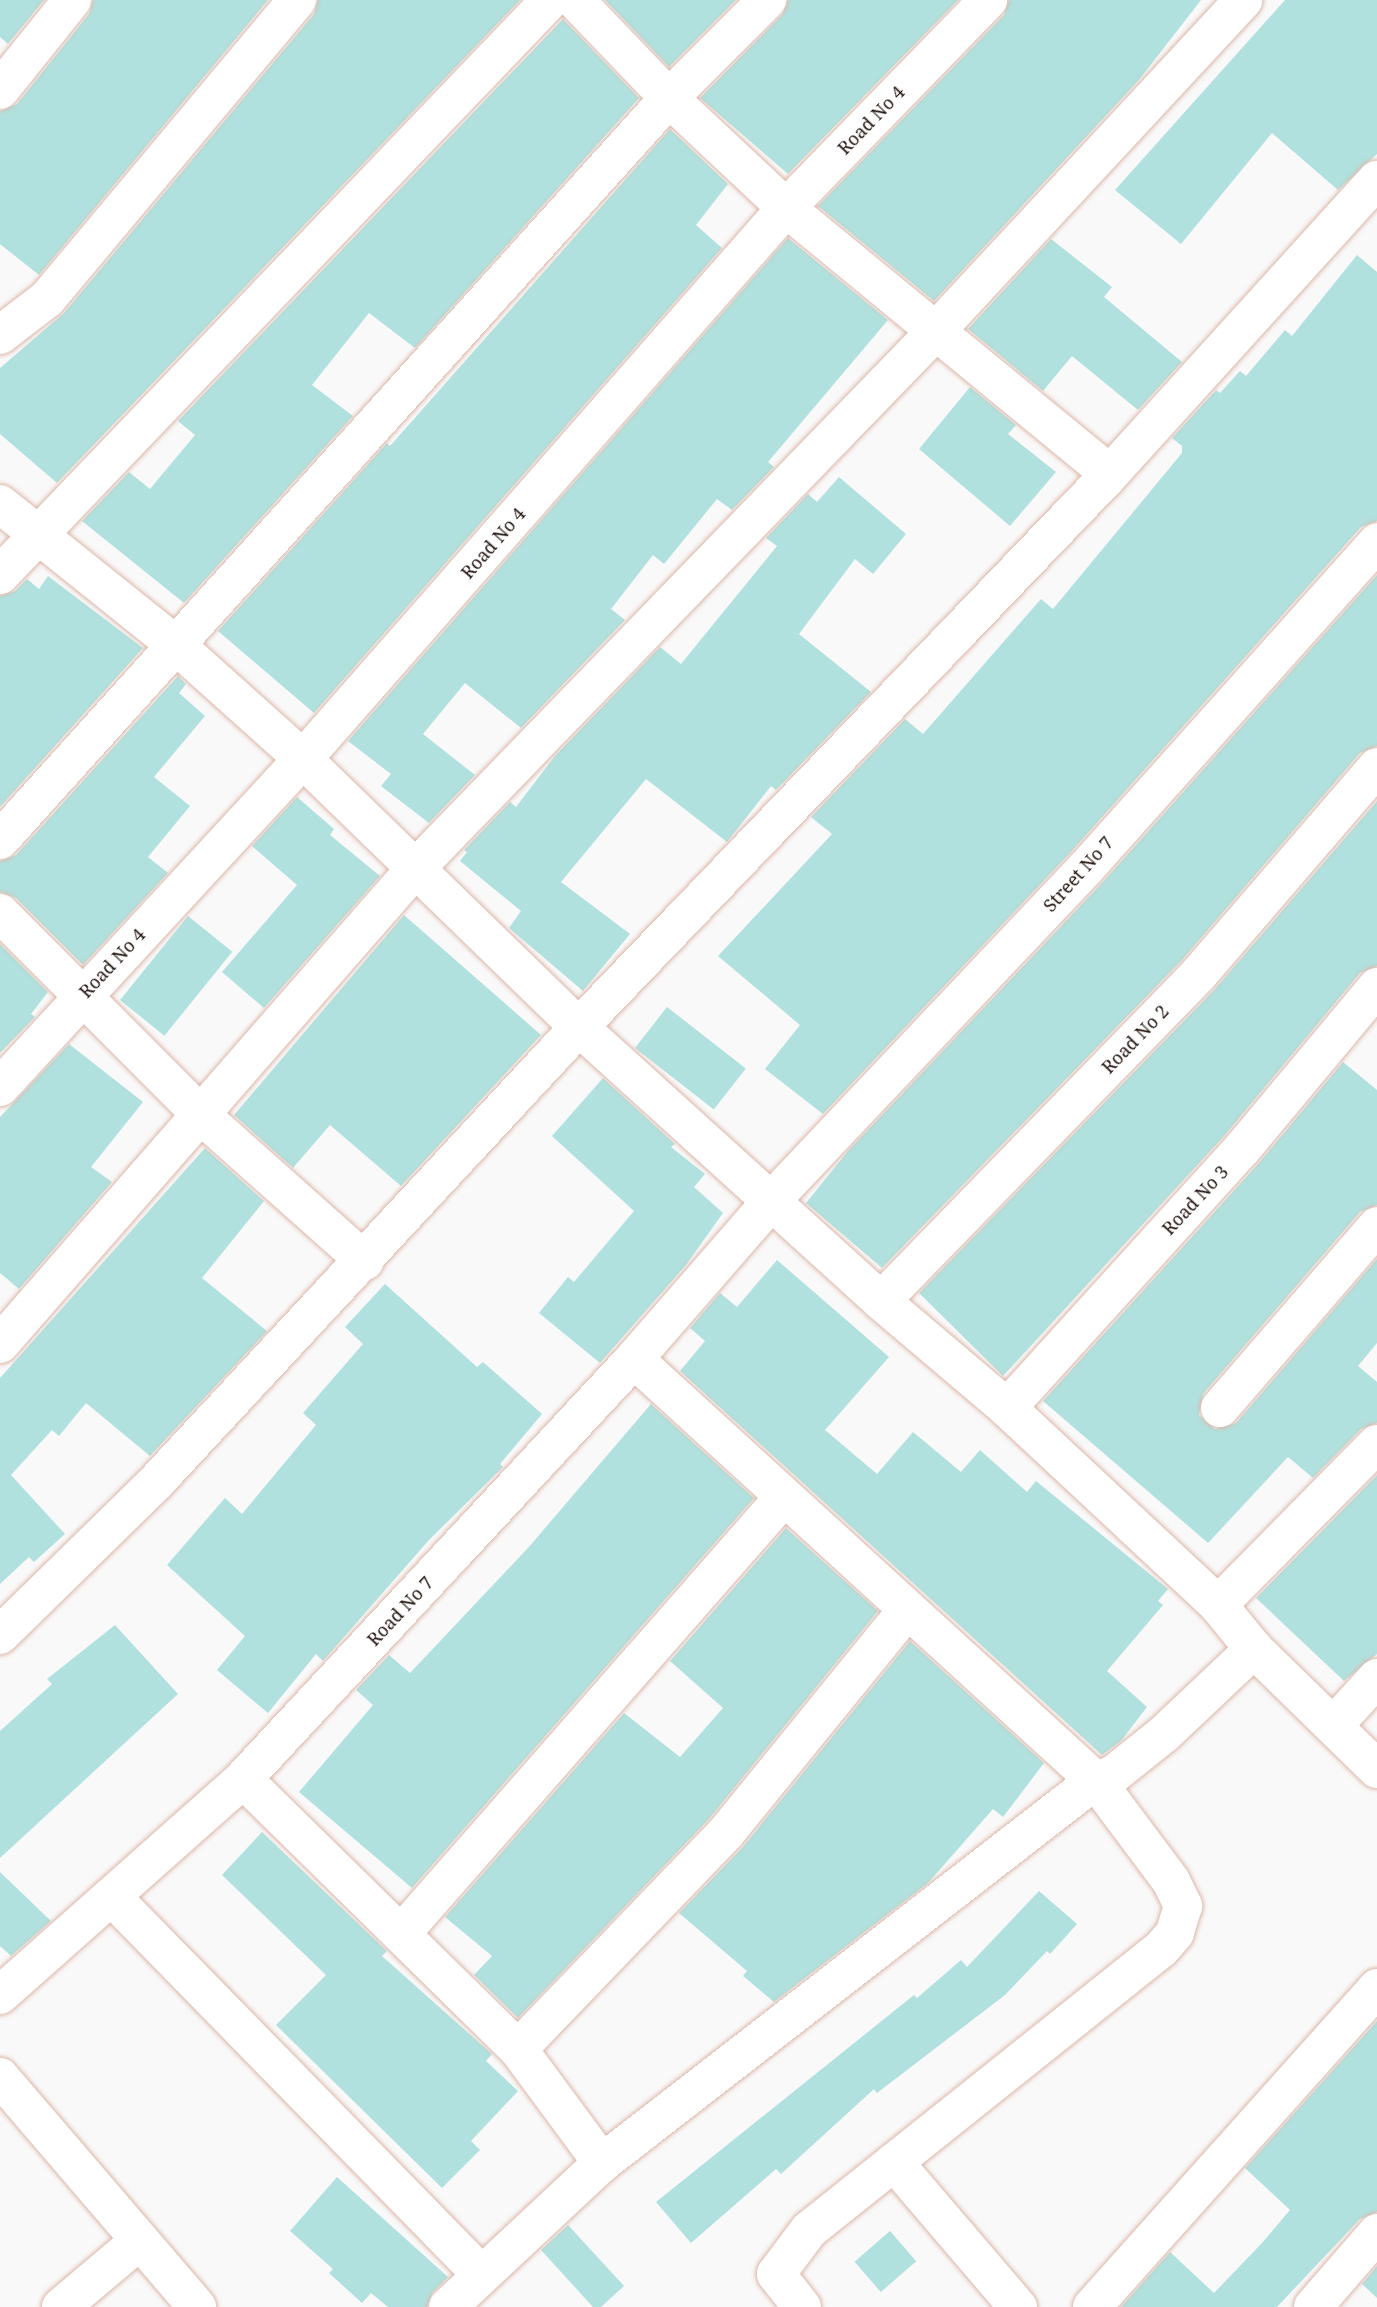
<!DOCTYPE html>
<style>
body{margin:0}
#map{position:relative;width:1377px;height:2307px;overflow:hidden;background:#f9f9f9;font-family:"Noto Serif",serif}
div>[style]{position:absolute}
.building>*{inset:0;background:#b1e1de;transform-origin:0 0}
.roads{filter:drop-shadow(0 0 2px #ddb6a8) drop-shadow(0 0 2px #ddb6a8)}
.street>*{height:38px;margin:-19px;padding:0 19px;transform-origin:19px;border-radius:19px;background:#fff}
span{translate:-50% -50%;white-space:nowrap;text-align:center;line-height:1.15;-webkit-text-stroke:5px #fff;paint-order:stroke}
.street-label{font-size:18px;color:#1f110c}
</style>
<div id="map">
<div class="building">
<i style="clip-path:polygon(0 0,44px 0,8px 44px,0 37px)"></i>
<i style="clip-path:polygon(93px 0,268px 0,39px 275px,0 244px,0 111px,17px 104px,89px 14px)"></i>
<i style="clip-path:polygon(318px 0,520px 0,57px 483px,0 434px,0 368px,64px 313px,314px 14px)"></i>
<i style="clip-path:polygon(605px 0,736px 0,669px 67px)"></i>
<i style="clip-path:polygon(788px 0,958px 0,788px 174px,700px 98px,782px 15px)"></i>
<i style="clip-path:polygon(1009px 0,1201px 0,1139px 80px,934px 301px,818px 206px,1004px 15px)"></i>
<i style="clip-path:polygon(1285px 0,1377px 0,1377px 154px,1338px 190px,1272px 133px,1181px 244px,1115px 190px)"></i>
<i style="clip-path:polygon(563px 19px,639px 98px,415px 348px,369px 313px,312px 385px,353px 416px,184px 603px,82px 521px,129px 472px,150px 489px,195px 435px,178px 421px)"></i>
<i style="clip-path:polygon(670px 129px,728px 184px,696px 225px,722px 248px,314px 713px,218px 631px,387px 443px,390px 446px)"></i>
<i style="clip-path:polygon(788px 238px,888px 320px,768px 462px,774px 467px,732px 510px,717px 499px,664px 564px,653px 555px,611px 609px,625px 620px,521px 728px,465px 683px,423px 734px,475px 775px,429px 823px,381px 786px,391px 774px,348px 741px)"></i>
<i style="clip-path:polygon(1051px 239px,1112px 287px,1104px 297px,1182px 362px,1138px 410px,1072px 356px,1043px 391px,968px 329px)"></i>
<i style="clip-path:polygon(1357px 255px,1377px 272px,1377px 521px,1361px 527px,1070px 853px,823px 1114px,765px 1069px,800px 1025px,718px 956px,832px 834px,811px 817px,905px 719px,923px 734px,1041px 599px,1053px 609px,1182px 453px,1182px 446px,1172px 438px,1216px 390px,1220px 393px,1240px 371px,1246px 376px,1285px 330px,1292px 336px)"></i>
<i style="clip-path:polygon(970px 387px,1016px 425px,1008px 434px,1056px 472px,1010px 526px,919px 449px)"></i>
<i style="clip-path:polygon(839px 477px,906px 534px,873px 574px,855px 559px,799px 634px,871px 692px,776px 790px,771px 786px,727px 842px,646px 779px,561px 882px,630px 934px,583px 991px,509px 928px,521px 911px,460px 861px,467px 852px,464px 850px,510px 802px,516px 807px,555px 756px,660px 647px,681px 664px,777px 546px,766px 538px,808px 494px,817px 502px)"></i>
<i style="clip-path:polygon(1377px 575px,1377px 746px,1360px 753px,1182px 960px,882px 1268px,806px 1203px,848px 1151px,1102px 883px)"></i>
<i style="clip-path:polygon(48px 576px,143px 648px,0 807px,0 596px,15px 591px,27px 579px,39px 589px)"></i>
<i style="clip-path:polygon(178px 676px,186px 684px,179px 693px,205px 716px,154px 777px,190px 806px,148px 857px,168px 873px,83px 965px,16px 898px,0 892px,0 861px,16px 855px)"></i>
<i style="clip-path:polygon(297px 797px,334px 829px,330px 835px,380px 876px,264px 1008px,222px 972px,297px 885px,252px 846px)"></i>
<i style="clip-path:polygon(1377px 801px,1377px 966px,1360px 973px,1225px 1135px,1003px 1376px,919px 1293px,1214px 990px)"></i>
<i style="clip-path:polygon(404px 915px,541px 1035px,401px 1186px,330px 1125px,293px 1168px,234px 1115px)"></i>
<i style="left:188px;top:916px;width:57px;height:108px;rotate:39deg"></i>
<i style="clip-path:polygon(0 944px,48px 992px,31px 1014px,35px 1017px,0 1053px)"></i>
<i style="left:667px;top:1007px;width:100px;height:52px;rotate:38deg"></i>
<i style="clip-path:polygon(69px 1044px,143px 1102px,91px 1167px,112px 1182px,19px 1289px,0 1273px,0 1117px)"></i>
<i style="clip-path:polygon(1343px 1062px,1377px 1090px,1377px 1205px,1360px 1212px,1203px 1394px,1199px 1415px,1215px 1429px,1236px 1423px,1377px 1259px,1377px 1343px,1358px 1366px,1377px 1382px,1377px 1423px,1361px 1429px,1313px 1478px,1288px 1457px,1208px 1543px,1043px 1401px,1259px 1163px)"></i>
<i style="clip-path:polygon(603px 1078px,675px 1144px,671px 1147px,705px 1174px,694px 1187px,723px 1213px,686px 1265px,600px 1363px,539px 1313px,568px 1277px,574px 1282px,634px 1211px,552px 1136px)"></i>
<i style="clip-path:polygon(205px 1148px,264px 1201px,202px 1278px,267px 1331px,150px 1456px,86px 1403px,59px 1436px,52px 1430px,11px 1475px,65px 1534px,34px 1562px,29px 1557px,0 1584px,0 1378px)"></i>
<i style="clip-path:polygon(777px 1260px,889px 1357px,825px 1430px,877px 1474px,913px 1432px,961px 1472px,980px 1450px,1027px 1492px,1036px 1481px,1168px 1589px,1158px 1601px,1163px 1605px,1107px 1671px,1147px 1707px,1121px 1741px,1102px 1755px,680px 1371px,705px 1341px,690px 1328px,720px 1293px,737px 1307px)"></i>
<i style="clip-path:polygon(385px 1284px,477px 1367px,483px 1362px,542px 1414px,500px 1464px,503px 1467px,429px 1540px,323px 1661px,316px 1654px,268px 1713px,217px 1670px,245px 1636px,167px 1565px,225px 1498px,242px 1514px,316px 1425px,303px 1413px,363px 1344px,345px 1327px)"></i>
<i style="clip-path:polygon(651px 1404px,754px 1498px,412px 1888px,299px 1792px,373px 1705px,356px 1690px,389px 1655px,410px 1673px,528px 1548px)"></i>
<i style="clip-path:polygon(1377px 1475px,1377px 1654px,1344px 1681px,1256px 1598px)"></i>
<i style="clip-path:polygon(786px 1528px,878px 1611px,709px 1819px,518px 2018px,474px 1975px,492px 1956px,445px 1917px,624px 1713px,680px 1757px,723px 1708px,670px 1661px)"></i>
<i style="clip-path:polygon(115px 1625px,178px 1694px,0 1858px,0 1731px,52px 1684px,47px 1679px)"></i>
<i style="clip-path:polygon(910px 1641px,1044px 1763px,1003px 1817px,993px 1809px,928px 1883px,774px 2002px,743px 1976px,747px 1971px,679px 1913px,742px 1848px)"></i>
<i style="clip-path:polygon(262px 1832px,387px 1951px,382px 1956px,492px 2054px,486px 2061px,518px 2091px,471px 2141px,480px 2150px,442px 2188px,276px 2025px,326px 1975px,222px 1875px)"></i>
<i style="clip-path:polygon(0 1872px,51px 1921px,11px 1956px,0 1946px)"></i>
<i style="clip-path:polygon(1039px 1891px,1077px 1924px,1050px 1954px,1047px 1951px,1005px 1995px,877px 2093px,874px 2089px,781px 2174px,776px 2169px,691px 2243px,656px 2202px,914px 1995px,917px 1998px,961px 1960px,967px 1967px)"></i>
<i style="clip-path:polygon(1377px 2021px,1377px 2212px,1360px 2219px,1277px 2307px,1121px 2307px,1170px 2252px,1214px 2293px,1262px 2243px,1290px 2210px,1245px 2168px)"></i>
<i style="clip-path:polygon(337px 2177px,448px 2277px,433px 2292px,427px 2307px,388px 2307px,371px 2293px,362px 2303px,329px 2273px,333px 2269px,290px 2231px)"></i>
<i style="clip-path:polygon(568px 2225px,624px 2286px,601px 2307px,593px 2307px,541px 2250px)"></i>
<i style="left:890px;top:2231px;width:40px;height:47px;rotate:49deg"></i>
<i style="clip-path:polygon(1377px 2266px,1377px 2298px,1362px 2284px)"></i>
</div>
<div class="roads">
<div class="street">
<i style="left:575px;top:0;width:136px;rotate:46.2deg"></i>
<i style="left:669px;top:98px;width:161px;rotate:43.2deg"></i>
<i style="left:786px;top:208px;width:419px;rotate:39.4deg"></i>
<i style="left:0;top:90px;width:115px;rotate:-51.3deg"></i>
<i style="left:0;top:335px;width:59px;rotate:-37.5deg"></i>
<i style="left:47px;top:299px;width:390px;rotate:-50.1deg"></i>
<i style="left:0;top:504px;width:226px;rotate:38.7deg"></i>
<i style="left:176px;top:645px;width:171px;rotate:41.9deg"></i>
<i style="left:303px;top:759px;width:385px;rotate:44.2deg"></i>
<i style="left:579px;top:1027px;width:408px;rotate:42.2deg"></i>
<i style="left:881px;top:1301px;width:165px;rotate:40.3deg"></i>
<i style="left:1007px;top:1408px;width:289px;rotate:43deg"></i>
<i style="left:1218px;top:1605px;width:57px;rotate:50.7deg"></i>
<i style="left:1254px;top:1649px;width:172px;rotate:44.3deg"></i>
<i style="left:0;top:575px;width:796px;rotate:-46.27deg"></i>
<i style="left:0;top:840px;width:999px;rotate:-47.96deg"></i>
<i style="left:669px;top:98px;width:139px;rotate:-45deg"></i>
<i style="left:0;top:913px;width:286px;rotate:45.1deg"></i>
<i style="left:202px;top:1116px;width:218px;rotate:41.7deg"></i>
<i style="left:0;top:1087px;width:447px;rotate:-47.3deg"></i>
<i style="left:303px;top:759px;width:733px;rotate:-48.76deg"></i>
<i style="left:786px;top:208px;width:290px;rotate:-45.8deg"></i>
<i style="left:881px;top:1301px;width:455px;rotate:-45.8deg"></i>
<i style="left:1198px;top:975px;width:274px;rotate:-49.3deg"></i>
<i style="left:0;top:1344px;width:629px;rotate:-48.87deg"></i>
<i style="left:414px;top:870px;width:749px;rotate:-45.92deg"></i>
<i style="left:935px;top:332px;width:453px;rotate:-47.1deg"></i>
<i style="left:634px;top:1359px;width:627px;rotate:42.42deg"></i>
<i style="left:1097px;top:1782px;width:124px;rotate:53.2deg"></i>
<i style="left:1171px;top:1881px;width:28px;rotate:64deg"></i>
<i style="left:1183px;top:1906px;width:28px;rotate:107deg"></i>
<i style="left:1175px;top:1933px;width:21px;rotate:131deg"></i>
<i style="left:1161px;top:1949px;width:450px;rotate:141.4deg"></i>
<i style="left:809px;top:2230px;width:55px;rotate:126.9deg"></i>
<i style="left:776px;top:2274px;width:42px;rotate:51.8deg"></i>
<i style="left:1007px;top:1408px;width:350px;rotate:-47.8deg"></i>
<i style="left:1242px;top:1149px;width:211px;rotate:-50.2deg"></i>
<i style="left:1220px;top:1408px;width:240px;rotate:-49.2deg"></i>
<i style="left:1218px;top:1605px;width:226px;rotate:-45.4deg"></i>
<i style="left:0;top:1635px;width:220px;rotate:-44.4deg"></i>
<i style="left:157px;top:1481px;width:620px;rotate:-47.09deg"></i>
<i style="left:579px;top:1027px;width:767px;rotate:-46.16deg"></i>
<i style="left:1110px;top:474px;width:397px;rotate:-47.8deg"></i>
<i style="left:1333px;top:1726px;width:65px;rotate:-47.5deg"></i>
<i style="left:243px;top:1779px;width:385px;rotate:44.5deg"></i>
<i style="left:518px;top:2049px;width:142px;rotate:53.6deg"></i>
<i style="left:113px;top:1898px;width:526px;rotate:45.62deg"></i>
<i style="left:401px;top:1934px;width:581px;rotate:-48.77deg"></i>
<i style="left:0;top:1995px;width:325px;rotate:-41.6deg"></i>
<i style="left:243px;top:1779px;width:574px;rotate:-47.05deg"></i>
<i style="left:634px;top:1359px;width:211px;rotate:-49deg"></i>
<i style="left:772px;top:1200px;width:457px;rotate:-46.6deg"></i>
<i style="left:1086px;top:868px;width:437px;rotate:-48.2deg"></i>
<i style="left:518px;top:2049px;width:298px;rotate:-46.1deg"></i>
<i style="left:725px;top:1834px;width:287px;rotate:-50.9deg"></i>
<i style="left:0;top:2077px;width:303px;rotate:49.4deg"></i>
<i style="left:894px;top:2162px;width:191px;rotate:49.5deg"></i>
<i style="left:61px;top:2307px;width:102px;rotate:-40.2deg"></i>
<i style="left:448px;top:2307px;width:211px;rotate:-43.1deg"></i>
<i style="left:602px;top:2163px;width:615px;rotate:-37.8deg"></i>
<i style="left:1088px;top:1786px;width:29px;rotate:-25deg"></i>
<i style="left:1114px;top:1774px;width:64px;rotate:-38.7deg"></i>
<i style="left:1164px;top:1734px;width:124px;rotate:-43.4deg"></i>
<i style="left:1092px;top:2307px;width:428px;rotate:-48.2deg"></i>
<i style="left:1313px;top:2307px;width:98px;rotate:-49.1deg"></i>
</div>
</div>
<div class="street-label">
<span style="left:871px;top:120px;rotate:-46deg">Road No 4</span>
<span style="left:493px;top:543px;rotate:-49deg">Road No 4</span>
<span style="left:1078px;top:874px;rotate:-48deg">Street No 7</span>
<span style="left:112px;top:963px;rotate:-47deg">Road No 4</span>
<span style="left:1135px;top:1039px;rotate:-46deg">Road No 2</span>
<span style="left:1195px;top:1200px;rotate:-47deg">Road No 3</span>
<span style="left:400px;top:1611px;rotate:-47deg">Road No 7</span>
</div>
</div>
